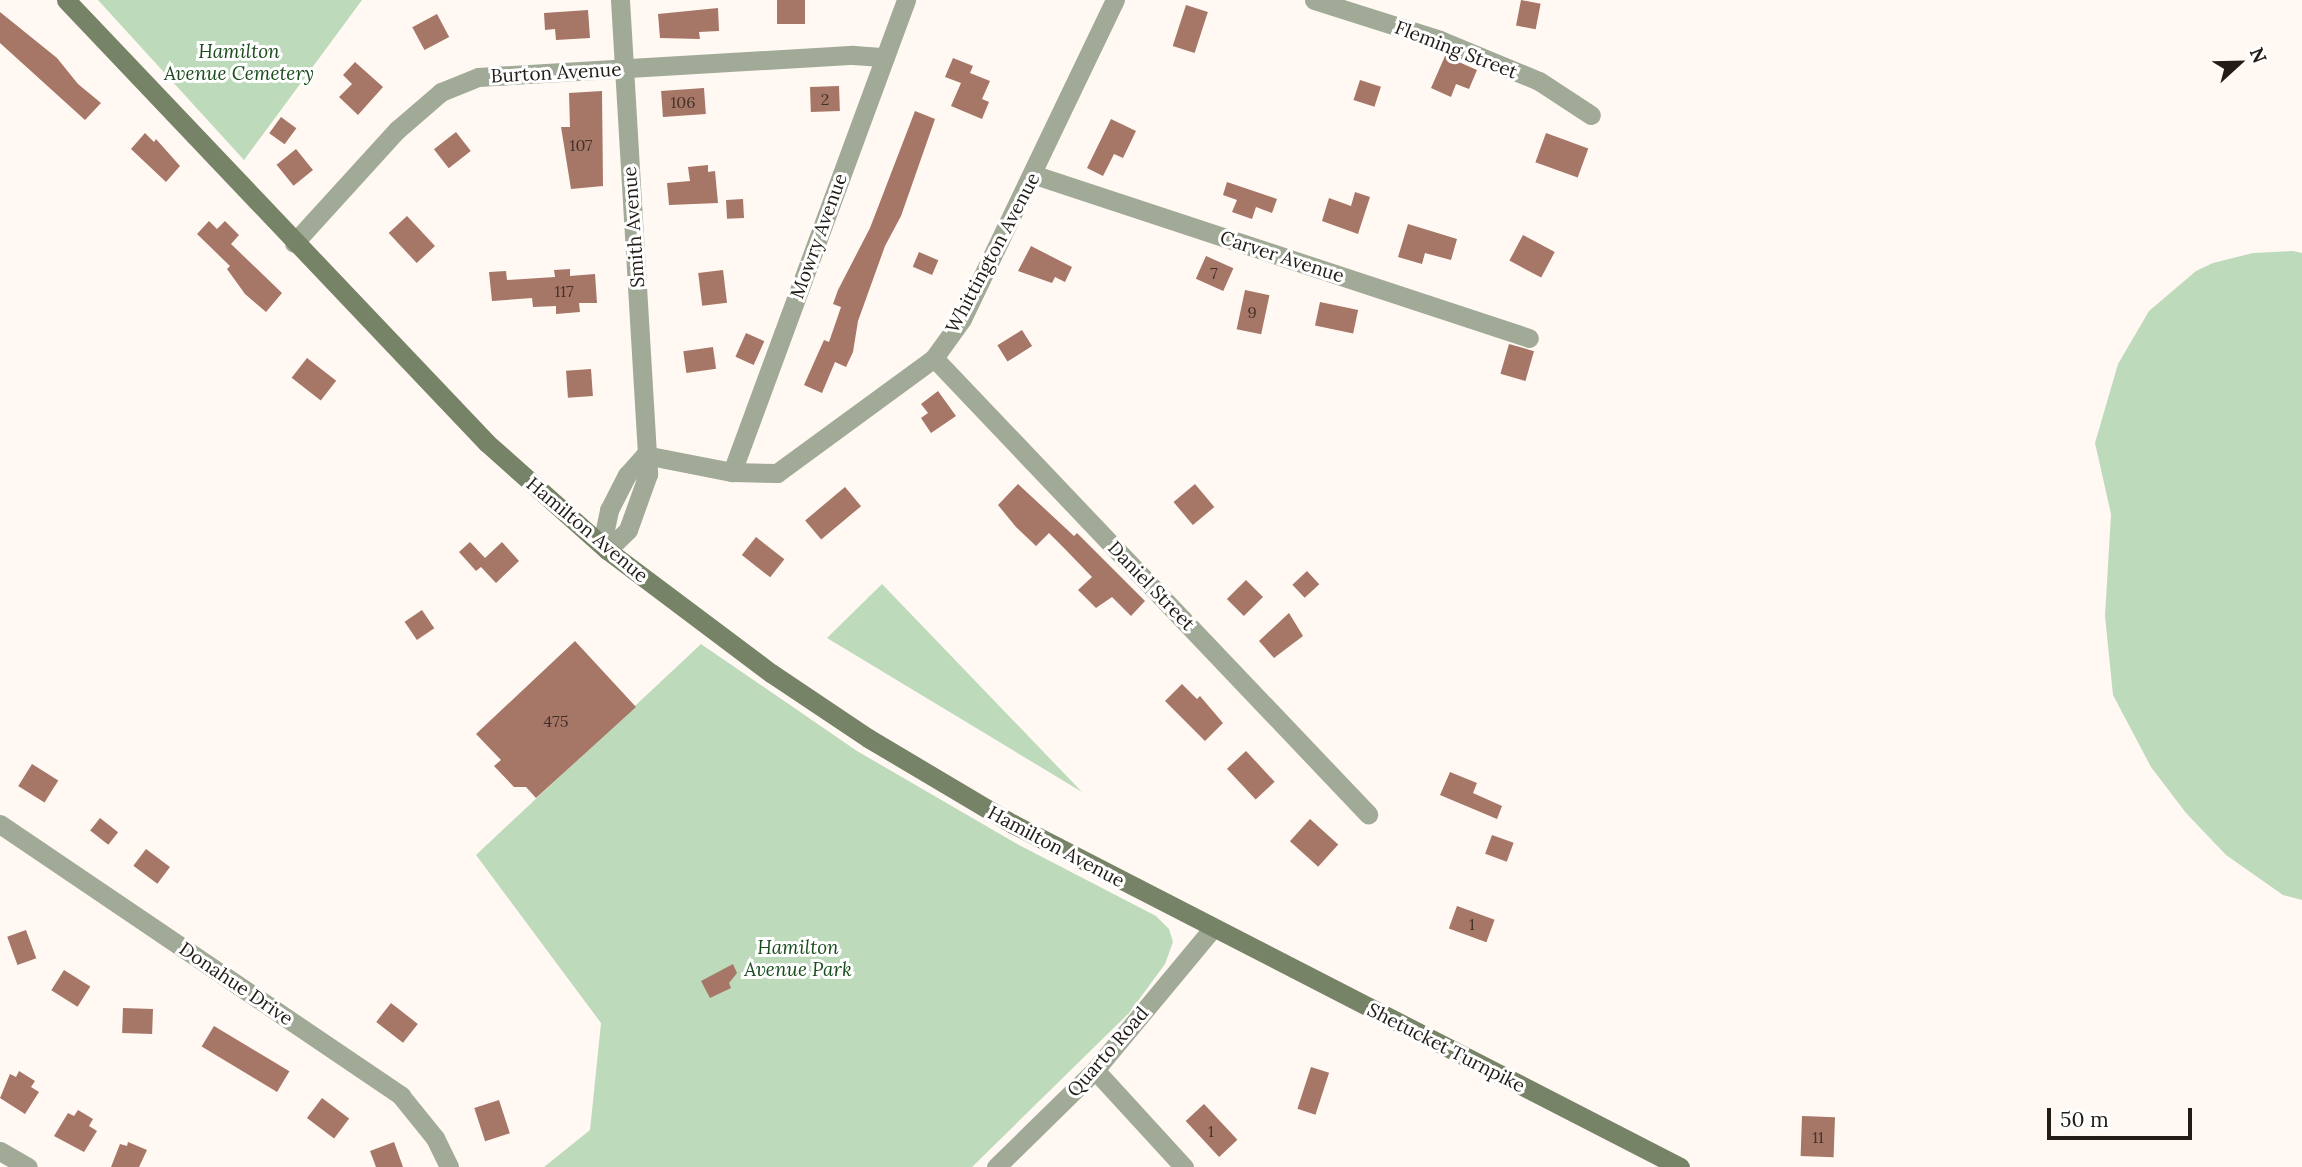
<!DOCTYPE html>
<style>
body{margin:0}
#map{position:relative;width:2302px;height:1167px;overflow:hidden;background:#fff8f3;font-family:Lora,serif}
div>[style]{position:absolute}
.green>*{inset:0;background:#bddabb}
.building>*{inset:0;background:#a67667;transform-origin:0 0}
.minor>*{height:19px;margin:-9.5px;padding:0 9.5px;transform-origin:9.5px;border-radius:9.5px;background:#a1aa96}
.tertiary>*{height:19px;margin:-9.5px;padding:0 9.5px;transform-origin:9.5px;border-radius:9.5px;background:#a1aa96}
.secondary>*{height:19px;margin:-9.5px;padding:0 9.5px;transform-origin:9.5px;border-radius:9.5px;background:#778367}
span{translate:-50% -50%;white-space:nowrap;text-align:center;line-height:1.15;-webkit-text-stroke:6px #fff;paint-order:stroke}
.number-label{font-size:16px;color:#43322b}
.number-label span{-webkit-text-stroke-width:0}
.street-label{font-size:19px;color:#221c17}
.park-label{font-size:19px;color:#1a4c1c;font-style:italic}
.north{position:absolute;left:2204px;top:28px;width:70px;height:70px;-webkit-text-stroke:5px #fff;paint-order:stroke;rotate:68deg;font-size:19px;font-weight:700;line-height:28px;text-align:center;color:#221c17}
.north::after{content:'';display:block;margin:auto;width:24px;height:32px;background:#221c17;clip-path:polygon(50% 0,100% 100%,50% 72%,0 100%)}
.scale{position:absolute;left:2047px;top:1108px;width:145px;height:32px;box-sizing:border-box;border:4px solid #221c17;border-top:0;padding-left:9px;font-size:21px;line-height:24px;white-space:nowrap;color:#221c17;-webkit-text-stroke:5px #fff;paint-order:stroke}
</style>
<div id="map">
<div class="green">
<i style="clip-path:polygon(98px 0,362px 0,244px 160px)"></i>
<i style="clip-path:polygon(2293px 251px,2302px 253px,2302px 900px,2283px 895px,2226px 855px,2186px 813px,2151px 767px,2113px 695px,2105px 616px,2111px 514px,2095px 443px,2118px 364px,2149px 311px,2196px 271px,2213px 263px,2253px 253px)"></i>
<i style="clip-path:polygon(882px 584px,1082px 792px,827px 638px)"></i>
<i style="clip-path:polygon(701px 644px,857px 751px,1019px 845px,1156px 916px,1169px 929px,1173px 942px,1165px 964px,1129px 1013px,972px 1167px,544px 1167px,590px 1130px,601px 1023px,476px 855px)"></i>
</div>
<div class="building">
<i style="left:777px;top:0;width:28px;height:24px"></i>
<i style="left:1521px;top:0;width:20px;height:26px;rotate:11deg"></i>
<i style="left:1186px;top:5px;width:23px;height:43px;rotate:18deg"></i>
<i style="clip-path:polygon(718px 8px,719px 31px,699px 32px,700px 39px,660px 38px,658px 14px)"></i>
<i style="clip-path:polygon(588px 10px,590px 38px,556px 40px,555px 29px,545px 30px,544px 13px)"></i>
<i style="clip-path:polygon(0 12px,57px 58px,78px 84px,101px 103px,85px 120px,0 43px)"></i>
<i style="left:437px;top:14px;width:26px;height:28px;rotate:62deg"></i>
<i style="clip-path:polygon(1445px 56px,1477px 70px,1469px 89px,1456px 84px,1451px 97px,1431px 88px)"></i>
<i style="clip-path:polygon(953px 58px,973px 66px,970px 73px,990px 81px,982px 99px,989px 102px,982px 119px,951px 106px,961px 83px,945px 77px)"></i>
<i style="clip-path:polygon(355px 62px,383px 87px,358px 115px,339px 97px,352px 84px,343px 75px)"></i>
<i style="left:1360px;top:80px;width:22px;height:21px;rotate:18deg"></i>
<i style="left:839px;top:86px;width:25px;height:29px;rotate:88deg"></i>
<i style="left:704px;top:88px;width:26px;height:43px;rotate:86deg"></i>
<i style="clip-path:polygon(602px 91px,603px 186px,571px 189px,561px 127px,570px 127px,569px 93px)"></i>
<i style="clip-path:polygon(915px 111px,935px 119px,901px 216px,885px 246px,858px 321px,853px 352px,846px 367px,835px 362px,822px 393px,804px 385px,824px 340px,829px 342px,841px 307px,833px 304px,838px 290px,870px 228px)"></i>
<i style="left:281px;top:117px;width:19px;height:20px;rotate:36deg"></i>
<i style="clip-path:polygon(1111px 119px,1136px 131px,1123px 158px,1114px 154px,1103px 176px,1087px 168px)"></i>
<i style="left:456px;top:132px;width:24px;height:28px;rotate:52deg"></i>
<i style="clip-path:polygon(145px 133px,154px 142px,156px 139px,180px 166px,166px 182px,131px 149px)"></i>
<i style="left:1546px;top:133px;width:45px;height:31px;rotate:20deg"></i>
<i style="left:296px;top:149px;width:27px;height:25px;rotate:51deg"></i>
<i style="clip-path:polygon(708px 165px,708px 172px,715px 171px,718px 203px,669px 205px,667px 183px,690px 181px,688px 167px)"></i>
<i style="clip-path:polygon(1227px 182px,1277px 199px,1272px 213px,1256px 207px,1252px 219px,1232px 212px,1237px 200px,1223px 195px)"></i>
<i style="clip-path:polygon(1355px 192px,1370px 197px,1358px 234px,1322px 221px,1329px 198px,1351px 206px)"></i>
<i style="left:743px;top:199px;width:19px;height:17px;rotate:87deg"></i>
<i style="left:407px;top:216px;width:41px;height:25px;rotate:47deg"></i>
<i style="clip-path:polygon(209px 221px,217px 229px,225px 221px,239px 235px,231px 244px,282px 293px,266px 312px,245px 294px,227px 269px,230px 266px,197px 234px)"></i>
<i style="clip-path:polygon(1408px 224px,1457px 239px,1451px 260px,1425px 253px,1422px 264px,1398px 257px)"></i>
<i style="left:1523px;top:235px;width:36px;height:29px;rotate:28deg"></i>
<i style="clip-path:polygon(1031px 246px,1072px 267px,1065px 282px,1055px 277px,1052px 283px,1018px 271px)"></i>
<i style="left:919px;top:252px;width:21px;height:16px;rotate:23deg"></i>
<i style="left:1206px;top:256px;width:30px;height:25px;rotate:24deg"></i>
<i style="clip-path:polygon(570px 269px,570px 276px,595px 274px,597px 303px,579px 303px,580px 312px,556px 314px,556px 306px,533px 307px,532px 298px,492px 301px,489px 272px,506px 271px,507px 280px,555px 277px,554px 270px)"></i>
<i style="left:723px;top:270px;width:33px;height:25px;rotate:83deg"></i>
<i style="left:1245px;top:290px;width:25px;height:40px;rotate:12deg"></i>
<i style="left:1320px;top:302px;width:39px;height:24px;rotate:12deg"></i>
<i style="left:1022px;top:330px;width:19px;height:29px;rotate:58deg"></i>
<i style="left:746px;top:333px;width:20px;height:26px;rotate:24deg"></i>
<i style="left:1509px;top:344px;width:26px;height:31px;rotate:16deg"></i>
<i style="left:713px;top:347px;width:22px;height:30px;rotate:82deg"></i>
<i style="left:307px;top:358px;width:37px;height:25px;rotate:38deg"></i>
<i style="left:591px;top:369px;width:27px;height:25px;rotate:86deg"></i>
<i style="clip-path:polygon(938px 391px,956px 416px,931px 433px,921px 418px,928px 413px,921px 404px)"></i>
<i style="clip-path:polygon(1018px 484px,1074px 536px,1077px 533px,1145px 601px,1131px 616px,1112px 597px,1096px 608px,1078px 590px,1092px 577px,1064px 548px,1049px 533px,1036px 546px,1016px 527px,998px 505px)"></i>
<i style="left:1195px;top:484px;width:30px;height:28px;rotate:50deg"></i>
<i style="left:845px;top:487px;width:25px;height:52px;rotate:50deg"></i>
<i style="left:756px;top:537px;width:36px;height:23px;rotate:38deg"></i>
<i style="clip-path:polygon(470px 542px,485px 558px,502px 542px,519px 561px,496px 583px,481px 567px,476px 571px,459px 552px)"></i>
<i style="left:1307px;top:571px;width:18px;height:20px;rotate:47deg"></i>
<i style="left:1246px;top:580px;width:24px;height:27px;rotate:45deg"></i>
<i style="left:422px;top:610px;width:22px;height:21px;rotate:56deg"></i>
<i style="clip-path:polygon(1289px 613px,1303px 636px,1274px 658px,1259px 641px)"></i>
<i style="clip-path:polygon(575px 641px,636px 707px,536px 798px,526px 787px,514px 787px,494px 766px,501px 760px,476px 734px)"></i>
<i style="clip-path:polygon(1182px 684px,1197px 699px,1200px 696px,1223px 723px,1205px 741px,1165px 701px)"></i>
<i style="left:1246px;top:751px;width:42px;height:26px;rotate:47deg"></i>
<i style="left:32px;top:764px;width:31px;height:26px;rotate:32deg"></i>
<i style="clip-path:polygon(1450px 772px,1477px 783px,1473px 793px,1502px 806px,1497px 819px,1440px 795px)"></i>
<i style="left:100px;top:818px;width:23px;height:16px;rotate:38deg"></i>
<i style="left:1310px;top:819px;width:38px;height:30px;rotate:42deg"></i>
<i style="left:1492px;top:835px;width:23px;height:20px;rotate:20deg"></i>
<i style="left:146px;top:849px;width:30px;height:21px;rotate:37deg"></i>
<i style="left:1457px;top:906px;width:40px;height:24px;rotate:20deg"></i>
<i style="left:26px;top:930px;width:30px;height:20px;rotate:70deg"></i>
<i style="clip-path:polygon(733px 964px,737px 973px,729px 983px,731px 988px,710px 998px,701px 981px)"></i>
<i style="left:64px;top:970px;width:31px;height:24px;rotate:32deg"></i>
<i style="left:391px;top:1003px;width:34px;height:24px;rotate:38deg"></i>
<i style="left:123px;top:1008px;width:30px;height:25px;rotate:2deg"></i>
<i style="left:214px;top:1026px;width:88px;height:24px;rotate:31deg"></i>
<i style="left:1311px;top:1067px;width:19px;height:44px;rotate:18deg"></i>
<i style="clip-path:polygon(19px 1071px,35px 1081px,31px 1087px,39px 1092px,25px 1114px,0 1098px,10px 1074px,16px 1077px)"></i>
<i style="left:322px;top:1098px;width:34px;height:25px;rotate:37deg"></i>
<i style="left:499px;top:1100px;width:35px;height:26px;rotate:72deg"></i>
<i style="left:1204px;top:1104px;width:49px;height:25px;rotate:47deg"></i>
<i style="clip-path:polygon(78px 1110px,93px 1119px,89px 1126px,97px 1131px,84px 1152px,54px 1136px,68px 1113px,74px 1116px)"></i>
<i style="left:1802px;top:1116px;width:33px;height:40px;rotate:2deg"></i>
<i style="clip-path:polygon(128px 1142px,147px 1150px,139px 1167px,111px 1167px,120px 1144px,127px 1146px)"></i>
<i style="clip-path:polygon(394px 1142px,403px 1167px,376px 1167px,370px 1151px)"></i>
</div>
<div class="minor">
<i style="left:1314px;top:0;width:132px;rotate:17.6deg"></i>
<i style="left:1440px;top:40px;width:107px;rotate:22.5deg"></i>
<i style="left:1539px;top:81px;width:62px;rotate:33.2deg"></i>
<i style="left:1035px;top:175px;width:520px;rotate:18.26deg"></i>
<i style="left:294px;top:243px;width:153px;rotate:-47.7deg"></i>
<i style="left:397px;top:130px;width:58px;rotate:-40.8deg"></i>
<i style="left:441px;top:92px;width:40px;rotate:-22deg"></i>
<i style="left:478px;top:77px;width:376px;rotate:-3.4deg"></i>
<i style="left:853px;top:55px;width:32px;rotate:4deg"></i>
<i style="left:934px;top:358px;width:630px;rotate:46.42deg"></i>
<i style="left:645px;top:455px;width:89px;rotate:11.1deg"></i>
<i style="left:732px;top:472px;width:45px;rotate:1.3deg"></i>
<i style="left:777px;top:473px;width:195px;rotate:-36.2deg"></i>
<i style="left:934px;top:358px;width:48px;rotate:-54.3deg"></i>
<i style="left:962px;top:319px;width:354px;rotate:-64.4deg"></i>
<i style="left:732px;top:472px;width:503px;rotate:-69.76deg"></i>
<i style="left:0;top:824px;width:485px;rotate:34.1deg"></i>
<i style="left:401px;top:1096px;width:54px;rotate:51deg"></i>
<i style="left:435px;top:1138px;width:32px;rotate:64deg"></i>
<i style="left:1095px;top:1070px;width:132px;rotate:47.5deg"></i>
<i style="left:0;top:1151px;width:32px;rotate:30deg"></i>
<i style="left:996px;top:1167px;width:139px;rotate:-44.4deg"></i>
<i style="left:1095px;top:1070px;width:183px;rotate:-50.3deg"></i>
</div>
<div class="tertiary">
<i style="left:620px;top:0;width:475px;rotate:86.6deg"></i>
<i style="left:648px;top:474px;width:59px;rotate:109.7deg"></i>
<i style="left:628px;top:530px;width:29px;rotate:136deg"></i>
<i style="left:607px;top:550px;width:16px;rotate:-101deg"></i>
<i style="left:604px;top:534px;width:25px;rotate:-78deg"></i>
<i style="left:609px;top:510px;width:39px;rotate:-63deg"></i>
<i style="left:627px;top:475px;width:27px;rotate:-48deg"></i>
</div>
<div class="secondary">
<i style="left:66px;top:0;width:611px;rotate:46.46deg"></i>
<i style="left:487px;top:443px;width:161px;rotate:41.7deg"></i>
<i style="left:607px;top:550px;width:205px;rotate:36.9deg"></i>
<i style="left:771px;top:673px;width:117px;rotate:33.8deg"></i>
<i style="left:868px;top:738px;width:169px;rotate:30.7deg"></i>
<i style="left:1013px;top:824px;width:750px;rotate:27.21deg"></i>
</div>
<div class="number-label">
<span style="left:825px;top:99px">2</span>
<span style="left:683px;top:102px">106</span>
<span style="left:581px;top:145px">107</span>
<span style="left:1214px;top:273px">7</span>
<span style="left:564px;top:291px">117</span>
<span style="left:1252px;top:312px">9</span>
<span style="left:556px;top:721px">475</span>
<span style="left:1472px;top:924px">1</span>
<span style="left:1211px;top:1131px">1</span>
<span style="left:1818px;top:1137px">11</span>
</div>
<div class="street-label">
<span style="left:1456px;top:50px;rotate:21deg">Fleming Street</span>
<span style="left:556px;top:73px;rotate:-3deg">Burton Avenue</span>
<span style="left:634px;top:227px;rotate:-94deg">Smith Avenue</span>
<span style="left:819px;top:236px;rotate:-70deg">Mowry Avenue</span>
<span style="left:993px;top:253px;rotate:-62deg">Whittington Avenue</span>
<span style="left:1282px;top:257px;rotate:18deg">Carver Avenue</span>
<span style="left:587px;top:530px;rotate:40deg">Hamilton Avenue</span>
<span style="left:1151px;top:586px;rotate:46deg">Daniel Street</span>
<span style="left:1056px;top:847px;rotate:28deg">Hamilton Avenue</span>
<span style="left:236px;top:984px;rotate:34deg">Donahue Drive</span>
<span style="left:1446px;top:1048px;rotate:27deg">Shetucket Turnpike</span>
<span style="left:1108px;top:1052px;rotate:-49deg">Quarto Road</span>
</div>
<div class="park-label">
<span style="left:239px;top:63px">Hamilton<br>Avenue Cemetery</span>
<span style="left:798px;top:959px">Hamilton<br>Avenue Park</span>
</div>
<div class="north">N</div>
<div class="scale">50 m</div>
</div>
